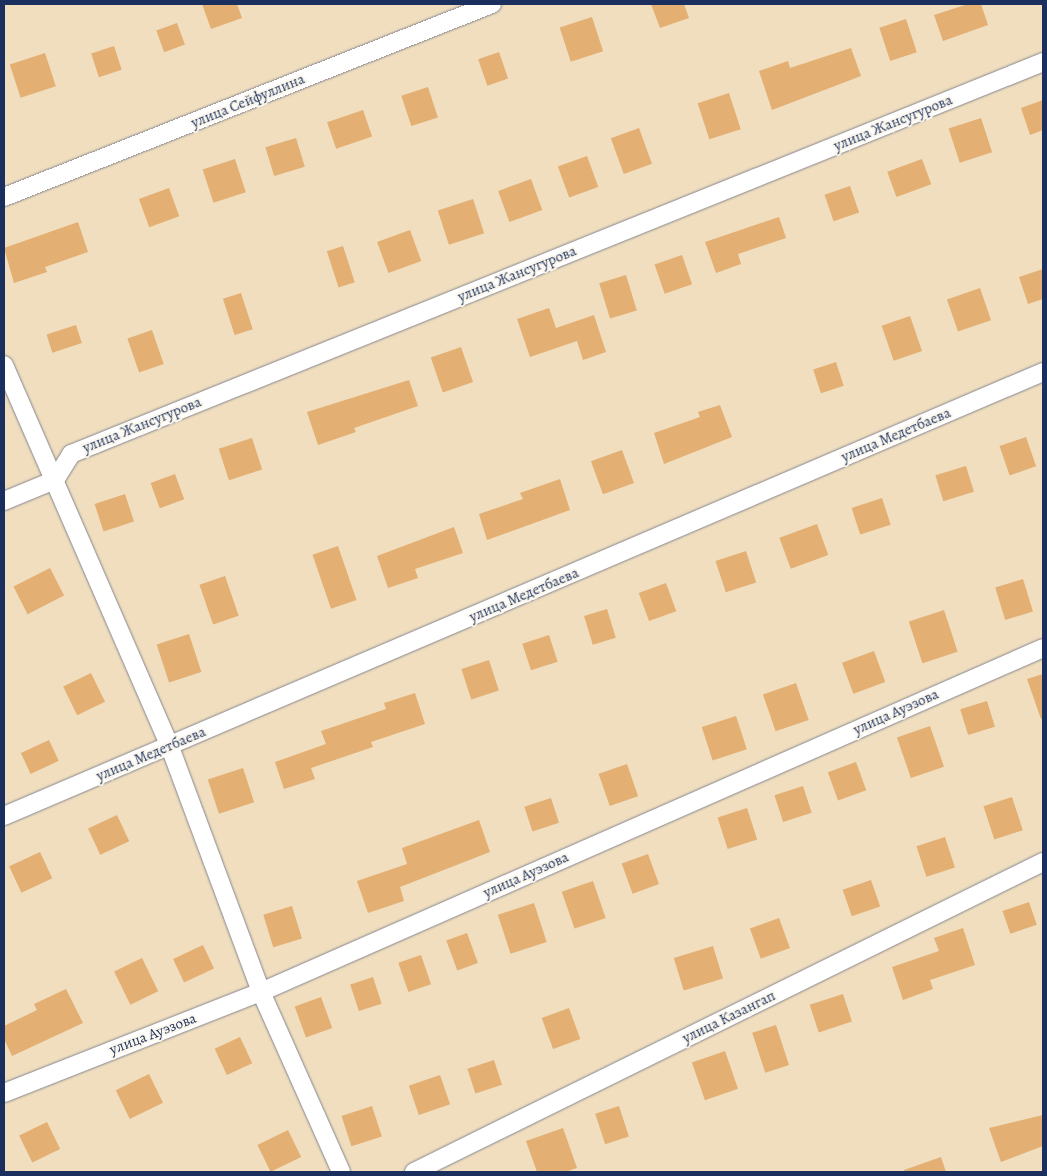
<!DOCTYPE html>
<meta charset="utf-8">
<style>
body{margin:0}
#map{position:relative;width:1047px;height:1176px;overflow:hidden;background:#f0debf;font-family:Alegreya,serif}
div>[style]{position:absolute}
.building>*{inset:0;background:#e3af73;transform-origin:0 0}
.roads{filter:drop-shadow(0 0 1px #86868e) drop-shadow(0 0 1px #86868e)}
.street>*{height:18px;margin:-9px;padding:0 9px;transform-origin:9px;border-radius:9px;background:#fff}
span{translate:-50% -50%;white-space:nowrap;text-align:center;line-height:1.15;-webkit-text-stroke:4px #fbf7ec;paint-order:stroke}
.street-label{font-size:15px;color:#1b2f5e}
.frame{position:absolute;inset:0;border:5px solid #1b2f5e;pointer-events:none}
</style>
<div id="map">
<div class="building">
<i style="clip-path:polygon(202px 4px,237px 4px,242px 18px,211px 29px)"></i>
<i style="clip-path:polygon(651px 4px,684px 4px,689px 18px,660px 28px)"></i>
<i style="clip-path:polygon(968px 4px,981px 4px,988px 25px,943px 41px,934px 15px)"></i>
<i style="left:592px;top:17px;width:36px;height:34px;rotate:72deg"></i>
<i style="left:906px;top:19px;width:35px;height:28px;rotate:72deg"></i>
<i style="left:177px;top:23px;width:23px;height:22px;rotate:70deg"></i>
<i style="left:114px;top:46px;width:25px;height:24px;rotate:72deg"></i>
<i style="clip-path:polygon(851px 48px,861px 76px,772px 110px,759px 71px,788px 61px,790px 68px)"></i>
<i style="left:499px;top:52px;width:28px;height:22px;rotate:71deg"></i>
<i style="left:45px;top:53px;width:35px;height:37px;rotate:72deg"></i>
<i style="left:428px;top:87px;width:32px;height:28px;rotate:72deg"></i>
<i style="left:729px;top:93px;width:38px;height:33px;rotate:72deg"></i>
<i style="clip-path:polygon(1043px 100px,1043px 130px,1030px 135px,1021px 108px)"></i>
<i style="left:363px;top:110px;width:28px;height:38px;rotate:71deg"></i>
<i style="left:981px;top:118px;width:36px;height:34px;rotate:72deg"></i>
<i style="left:639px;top:128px;width:38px;height:30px;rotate:70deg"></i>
<i style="left:296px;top:138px;width:30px;height:32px;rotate:73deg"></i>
<i style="left:587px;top:156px;width:33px;height:31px;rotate:70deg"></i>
<i style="left:235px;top:159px;width:35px;height:34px;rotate:72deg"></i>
<i style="left:922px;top:159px;width:27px;height:37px;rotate:70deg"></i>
<i style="left:531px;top:179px;width:33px;height:35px;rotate:70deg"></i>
<i style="left:850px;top:186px;width:28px;height:27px;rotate:71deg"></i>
<i style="left:169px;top:188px;width:30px;height:32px;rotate:70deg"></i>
<i style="left:473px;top:199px;width:36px;height:37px;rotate:72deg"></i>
<i style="clip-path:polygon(779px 217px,786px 238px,738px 254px,741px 264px,716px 273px,705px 242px)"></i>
<i style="clip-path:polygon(78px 222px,88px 252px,45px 267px,47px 272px,14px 283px,4px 248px)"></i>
<i style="left:410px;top:230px;width:33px;height:35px;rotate:70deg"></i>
<i style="left:343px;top:246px;width:38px;height:17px;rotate:72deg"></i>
<i style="left:682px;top:255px;width:31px;height:29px;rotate:71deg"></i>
<i style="clip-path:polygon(1043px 269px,1043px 299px,1028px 304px,1019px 277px)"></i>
<i style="left:626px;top:275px;width:37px;height:28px;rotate:73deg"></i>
<i style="left:980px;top:288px;width:34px;height:35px;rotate:71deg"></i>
<i style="left:241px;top:293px;width:38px;height:19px;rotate:72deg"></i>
<i style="clip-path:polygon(549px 308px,556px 328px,594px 315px,606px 352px,583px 360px,577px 341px,530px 357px,517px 319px)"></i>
<i style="left:910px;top:316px;width:37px;height:30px;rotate:71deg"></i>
<i style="left:76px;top:325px;width:19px;height:31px;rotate:72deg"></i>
<i style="left:152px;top:330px;width:36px;height:26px;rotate:71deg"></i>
<i style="left:461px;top:347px;width:37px;height:32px;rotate:71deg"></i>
<i style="left:836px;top:362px;width:25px;height:24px;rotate:72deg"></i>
<i style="clip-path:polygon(409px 380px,418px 406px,354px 428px,356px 432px,318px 445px,307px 412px)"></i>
<i style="clip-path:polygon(720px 405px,732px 437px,664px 464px,654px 433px,700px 417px,698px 412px)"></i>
<i style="left:1026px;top:437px;width:31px;height:28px;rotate:71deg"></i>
<i style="left:252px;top:438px;width:33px;height:35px;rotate:72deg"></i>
<i style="left:622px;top:450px;width:35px;height:33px;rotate:70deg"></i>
<i style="left:966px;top:466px;width:27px;height:32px;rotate:73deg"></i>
<i style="left:175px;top:474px;width:27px;height:26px;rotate:70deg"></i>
<i style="clip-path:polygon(560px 479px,570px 510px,487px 540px,479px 514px,523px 499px,520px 493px)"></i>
<i style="left:125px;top:494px;width:29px;height:32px;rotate:72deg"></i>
<i style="left:882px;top:498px;width:28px;height:32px;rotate:72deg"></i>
<i style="left:817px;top:524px;width:33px;height:40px;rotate:70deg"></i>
<i style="clip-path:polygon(454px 527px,463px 553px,415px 569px,418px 578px,388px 588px,377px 556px)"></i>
<i style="left:338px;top:546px;width:57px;height:27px;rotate:71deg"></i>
<i style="left:746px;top:551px;width:33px;height:32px;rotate:72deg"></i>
<i style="left:50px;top:568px;width:31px;height:41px;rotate:63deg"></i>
<i style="left:225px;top:576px;width:42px;height:27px;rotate:71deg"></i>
<i style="left:1023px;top:579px;width:34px;height:29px;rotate:73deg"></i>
<i style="left:666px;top:583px;width:30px;height:29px;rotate:70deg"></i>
<i style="left:607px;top:609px;width:30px;height:24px;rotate:73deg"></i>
<i style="left:944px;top:610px;width:44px;height:37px;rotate:72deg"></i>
<i style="left:189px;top:634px;width:40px;height:34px;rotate:72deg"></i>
<i style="left:549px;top:635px;width:28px;height:28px;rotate:72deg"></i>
<i style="left:874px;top:651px;width:33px;height:34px;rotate:70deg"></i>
<i style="left:489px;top:660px;width:32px;height:29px;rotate:72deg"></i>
<i style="left:91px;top:673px;width:32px;height:31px;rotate:64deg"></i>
<i style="clip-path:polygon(1043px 674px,1043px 719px,1041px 719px,1027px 679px)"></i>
<i style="left:796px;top:683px;width:39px;height:35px;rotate:71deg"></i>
<i style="clip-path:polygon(415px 693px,425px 724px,371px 742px,373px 747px,311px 768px,315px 779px,284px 789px,275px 762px,326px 744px,321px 731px,386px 709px,384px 703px)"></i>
<i style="left:987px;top:701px;width:27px;height:28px;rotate:73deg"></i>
<i style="left:736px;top:716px;width:35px;height:36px;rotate:72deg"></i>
<i style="left:930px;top:726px;width:43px;height:35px;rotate:71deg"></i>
<i style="left:49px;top:740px;width:23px;height:31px;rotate:65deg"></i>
<i style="left:856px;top:762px;width:30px;height:30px;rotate:70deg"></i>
<i style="left:627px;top:764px;width:34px;height:30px;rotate:71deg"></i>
<i style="left:243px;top:768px;width:36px;height:37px;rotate:72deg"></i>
<i style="left:803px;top:786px;width:28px;height:30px;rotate:72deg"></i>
<i style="left:1012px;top:797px;width:35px;height:30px;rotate:72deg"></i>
<i style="left:551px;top:798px;width:26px;height:28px;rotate:72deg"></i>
<i style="left:747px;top:808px;width:33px;height:31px;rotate:72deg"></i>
<i style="left:117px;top:815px;width:29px;height:32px;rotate:65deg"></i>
<i style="clip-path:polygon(479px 820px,490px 852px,400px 887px,404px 901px,368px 913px,357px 881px,407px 864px,402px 848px)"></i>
<i style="left:945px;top:837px;width:32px;height:30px;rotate:72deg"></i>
<i style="left:40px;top:852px;width:29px;height:34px;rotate:65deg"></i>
<i style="left:648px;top:854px;width:32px;height:28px;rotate:70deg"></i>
<i style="left:871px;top:880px;width:28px;height:30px;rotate:71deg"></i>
<i style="left:593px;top:881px;width:39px;height:33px;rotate:71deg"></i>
<i style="left:1029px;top:902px;width:24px;height:28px;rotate:71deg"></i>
<i style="left:534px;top:903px;width:41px;height:38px;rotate:72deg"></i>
<i style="left:292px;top:906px;width:34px;height:30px;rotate:73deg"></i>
<i style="left:779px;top:918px;width:32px;height:31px;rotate:70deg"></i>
<i style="clip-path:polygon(963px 928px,975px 965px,930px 980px,933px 989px,903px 1000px,892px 967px,939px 951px,934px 938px)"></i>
<i style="left:467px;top:933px;width:32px;height:22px;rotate:70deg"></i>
<i style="left:203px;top:945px;width:26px;height:33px;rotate:65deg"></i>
<i style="left:713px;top:946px;width:34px;height:41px;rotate:73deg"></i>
<i style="left:421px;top:955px;width:31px;height:24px;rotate:71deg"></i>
<i style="left:142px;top:958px;width:37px;height:31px;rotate:64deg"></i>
<i style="left:373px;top:977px;width:28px;height:24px;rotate:72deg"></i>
<i style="clip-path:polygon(66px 989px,83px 1023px,12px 1056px,4px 1039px,4px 1026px,37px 1010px,34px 1004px)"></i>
<i style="left:843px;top:994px;width:29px;height:35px;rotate:72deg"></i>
<i style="left:321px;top:997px;width:33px;height:28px;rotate:70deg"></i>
<i style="left:569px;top:1008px;width:33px;height:29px;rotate:70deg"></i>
<i style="left:776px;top:1025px;width:42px;height:25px;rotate:72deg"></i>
<i style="left:240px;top:1037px;width:29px;height:28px;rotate:65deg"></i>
<i style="left:725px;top:1051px;width:40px;height:35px;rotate:71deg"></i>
<i style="left:494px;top:1060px;width:26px;height:28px;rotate:72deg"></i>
<i style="left:149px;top:1074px;width:32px;height:37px;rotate:64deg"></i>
<i style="left:440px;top:1075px;width:31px;height:33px;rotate:71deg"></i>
<i style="left:372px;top:1106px;width:32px;height:32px;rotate:72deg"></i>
<i style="left:619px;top:1106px;width:32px;height:25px;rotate:72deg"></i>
<i style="clip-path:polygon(1043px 1115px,1043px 1146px,1001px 1162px,989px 1128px)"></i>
<i style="left:47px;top:1122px;width:30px;height:31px;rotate:64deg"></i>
<i style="clip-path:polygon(563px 1128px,577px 1168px,565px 1172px,537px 1172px,526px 1141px)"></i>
<i style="left:288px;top:1130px;width:30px;height:34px;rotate:64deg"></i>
<i style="clip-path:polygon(941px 1157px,946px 1172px,904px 1172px,904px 1170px)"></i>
</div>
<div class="roads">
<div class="street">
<i style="left:4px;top:197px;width:525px;rotate:-21.58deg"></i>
<i style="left:4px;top:365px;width:417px;rotate:66.5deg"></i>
<i style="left:170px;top:747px;width:261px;rotate:69.6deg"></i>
<i style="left:261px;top:992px;width:197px;rotate:66deg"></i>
<i style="left:4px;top:501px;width:55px;rotate:-22.4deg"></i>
<i style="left:55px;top:480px;width:31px;rotate:-58deg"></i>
<i style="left:71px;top:454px;width:1048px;rotate:-21.96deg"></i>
<i style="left:4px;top:816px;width:1130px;rotate:-23.14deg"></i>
<i style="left:4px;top:1093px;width:276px;rotate:-21.5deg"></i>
<i style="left:261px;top:992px;width:854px;rotate:-23.74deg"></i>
<i style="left:414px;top:1172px;width:701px;rotate:-26.24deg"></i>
</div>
</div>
<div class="street-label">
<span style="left:248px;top:101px;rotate:-22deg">улица Сейфуллина</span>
<span style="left:893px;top:123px;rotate:-22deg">улица Жансугурова</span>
<span style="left:517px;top:274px;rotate:-22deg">улица Жансугурова</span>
<span style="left:142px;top:425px;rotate:-22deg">улица Жансугурова</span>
<span style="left:896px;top:435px;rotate:-23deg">улица Медетбаева</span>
<span style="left:524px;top:595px;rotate:-23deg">улица Медетбаева</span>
<span style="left:896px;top:712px;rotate:-24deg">улица Ауэзова</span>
<span style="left:151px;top:754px;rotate:-23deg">улица Медетбаева</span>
<span style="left:526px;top:875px;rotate:-24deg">улица Ауэзова</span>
<span style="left:729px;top:1017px;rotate:-26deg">улица Казангап</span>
<span style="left:153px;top:1034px;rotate:-21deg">улица Ауэзова</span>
</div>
<div class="frame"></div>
</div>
